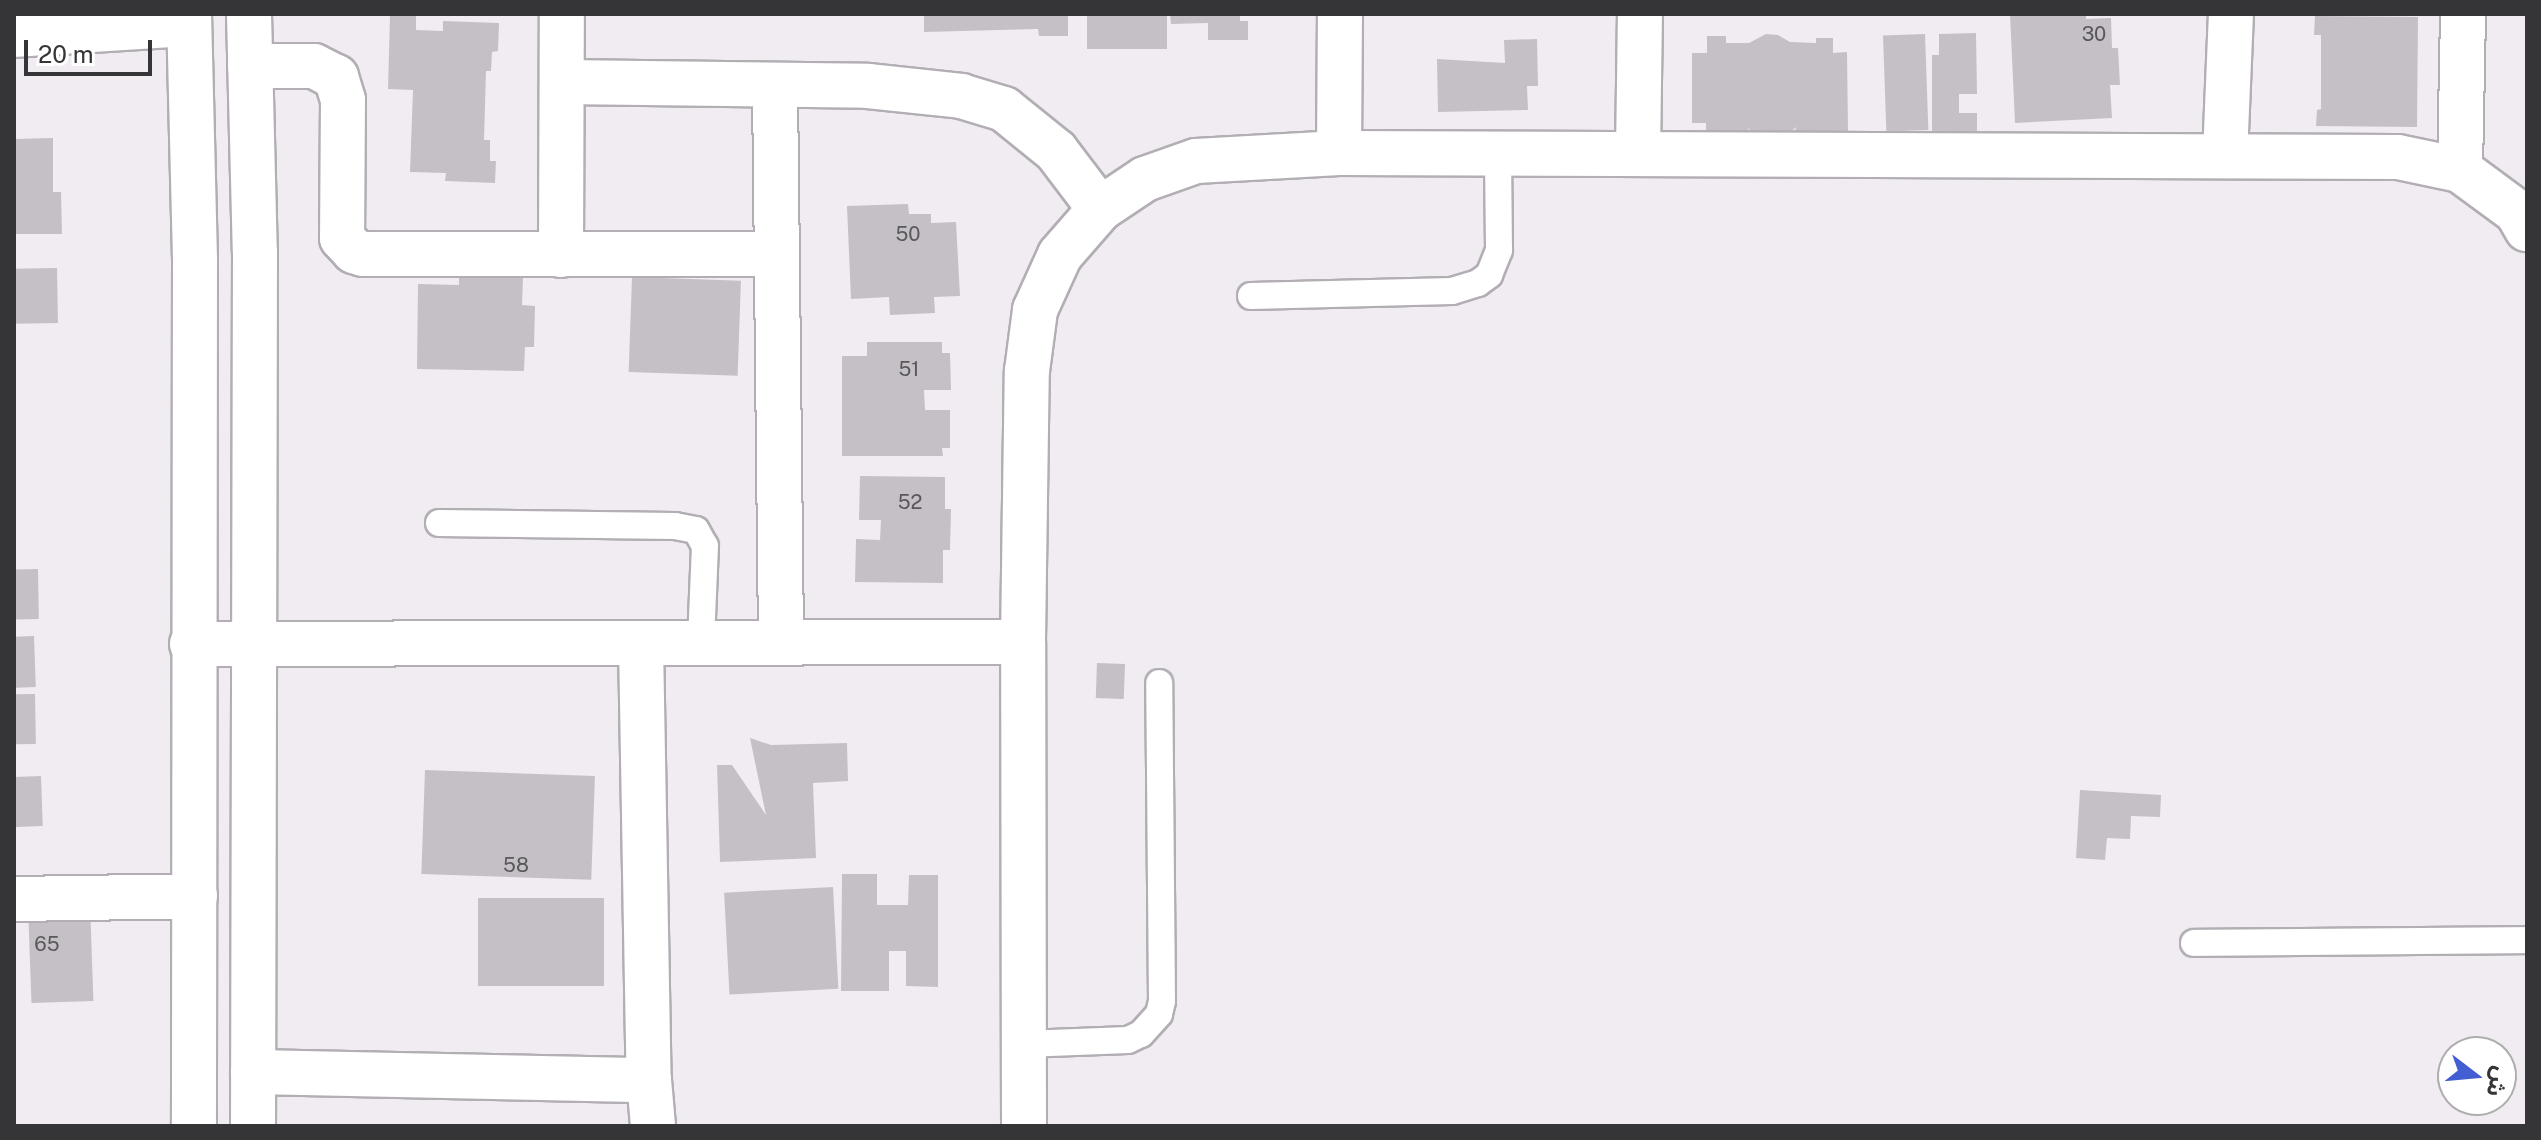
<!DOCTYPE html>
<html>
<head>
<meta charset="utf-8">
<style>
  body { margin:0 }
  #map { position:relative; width:2541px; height:1140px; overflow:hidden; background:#f1ecf2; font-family:"Public Sans","Noto Sans Arabic",sans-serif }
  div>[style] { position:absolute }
  .building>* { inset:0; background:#c4c0c5; transform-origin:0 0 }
  .roads { filter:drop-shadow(2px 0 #b2aeb4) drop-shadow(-2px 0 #b2aeb4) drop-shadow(0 2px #b2aeb4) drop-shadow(0 -2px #b2aeb4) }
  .lane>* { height:26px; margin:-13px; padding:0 13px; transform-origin:13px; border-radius:13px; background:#fff }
  .street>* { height:44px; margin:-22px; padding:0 22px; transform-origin:22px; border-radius:22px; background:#fff }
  span { translate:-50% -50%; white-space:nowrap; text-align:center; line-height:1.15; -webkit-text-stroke:8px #fff; paint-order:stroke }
  .number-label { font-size:20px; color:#59575a }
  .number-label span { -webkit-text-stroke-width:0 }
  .frame { position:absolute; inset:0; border:16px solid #353436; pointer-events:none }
  .north { position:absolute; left:2437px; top:1036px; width:80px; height:80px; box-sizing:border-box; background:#fff; border:2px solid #aeaeaf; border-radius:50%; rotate:106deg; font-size:22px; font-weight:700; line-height:32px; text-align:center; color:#353436 }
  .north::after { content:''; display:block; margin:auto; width:28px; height:36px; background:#435ed2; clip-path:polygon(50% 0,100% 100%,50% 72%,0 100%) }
  .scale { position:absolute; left:24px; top:40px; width:128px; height:36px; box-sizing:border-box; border:4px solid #353436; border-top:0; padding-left:10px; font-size:24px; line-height:28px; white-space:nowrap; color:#353436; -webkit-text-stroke:6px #fff; paint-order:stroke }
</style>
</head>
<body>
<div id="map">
  <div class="building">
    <i style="clip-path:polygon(924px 14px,1068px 14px,1068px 36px,1039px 36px,1038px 29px,924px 32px)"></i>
    <i style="left:1087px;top:14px;width:80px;height:35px"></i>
    <i style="clip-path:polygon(1170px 14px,1240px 14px,1240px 21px,1248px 21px,1248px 40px,1208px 40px,1208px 23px,1171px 24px)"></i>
    <i style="clip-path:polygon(2010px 14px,2086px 14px,2086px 19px,2111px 18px,2112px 48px,2118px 48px,2120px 85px,2110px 85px,2112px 118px,2015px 123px)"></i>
    <i style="clip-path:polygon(390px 15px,416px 16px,416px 30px,443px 31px,443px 21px,499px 23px,498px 51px,492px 52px,491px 71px,486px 71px,484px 140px,490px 140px,490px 161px,496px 161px,495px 183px,445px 181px,446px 173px,410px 172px,413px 90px,388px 89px)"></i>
    <i style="clip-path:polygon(2315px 16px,2418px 17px,2417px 127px,2316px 126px,2317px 110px,2321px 109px,2321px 35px,2314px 35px)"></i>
    <i style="clip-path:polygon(1976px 33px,1977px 94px,1959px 94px,1959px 113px,1977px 113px,1977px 137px,1932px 137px,1932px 55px,1939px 55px,1939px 34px)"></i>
    <i style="clip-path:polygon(1766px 34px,1778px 35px,1790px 42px,1816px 43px,1816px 38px,1833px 38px,1833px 53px,1847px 52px,1848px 132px,1795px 132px,1796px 127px,1786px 137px,1758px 138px,1748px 128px,1749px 135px,1706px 136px,1706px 123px,1692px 123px,1692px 53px,1707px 53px,1707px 36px,1726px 36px,1726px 43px,1749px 43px)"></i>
    <i style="left:1925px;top:34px;width:96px;height:42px;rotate:88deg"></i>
    <i style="clip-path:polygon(1537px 39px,1538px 86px,1527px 86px,1528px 110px,1438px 112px,1437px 59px,1505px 63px,1504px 40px)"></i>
    <i style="clip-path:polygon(53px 138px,53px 192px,61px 192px,62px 234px,14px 234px,14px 139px)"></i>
    <i style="clip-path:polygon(908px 204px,909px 214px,931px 214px,931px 223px,956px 222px,960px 296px,934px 297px,935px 313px,890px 315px,889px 297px,851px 299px,847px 206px)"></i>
    <i style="left:57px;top:268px;width:55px;height:43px;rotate:89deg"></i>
    <i style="clip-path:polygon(490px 269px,517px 270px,516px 277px,523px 277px,522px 305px,535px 306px,534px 347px,525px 347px,524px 371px,417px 369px,418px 284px,459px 285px,459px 276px,490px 277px)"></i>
    <i style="left:632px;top:277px;width:109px;height:95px;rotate:2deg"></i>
    <i style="clip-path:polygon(867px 342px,942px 342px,942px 353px,950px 353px,951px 390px,924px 390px,925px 410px,950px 410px,950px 448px,942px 448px,943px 456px,842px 456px,842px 356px,867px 356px)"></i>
    <i style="clip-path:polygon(860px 476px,945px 477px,945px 509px,951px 509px,950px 550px,943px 550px,943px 583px,855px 582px,856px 539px,880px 540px,881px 520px,859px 520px)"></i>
    <i style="left:38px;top:569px;width:50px;height:24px;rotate:89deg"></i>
    <i style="left:34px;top:636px;width:51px;height:20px;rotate:88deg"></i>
    <i style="left:1097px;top:663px;width:28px;height:35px;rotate:2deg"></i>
    <i style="left:35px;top:694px;width:50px;height:21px;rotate:89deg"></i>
    <i style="clip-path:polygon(750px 738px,771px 745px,847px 743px,848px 781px,813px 783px,816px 858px,720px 862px,717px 765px,732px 765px,766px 815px)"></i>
    <i style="left:425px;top:770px;width:170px;height:104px;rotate:2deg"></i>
    <i style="left:41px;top:776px;width:50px;height:27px;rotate:88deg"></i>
    <i style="clip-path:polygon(2080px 790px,2161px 795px,2160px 817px,2131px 816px,2130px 839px,2107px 838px,2105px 860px,2076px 858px)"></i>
    <i style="clip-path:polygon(842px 874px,877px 874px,877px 905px,908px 905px,909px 875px,938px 875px,938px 987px,906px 986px,906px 951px,889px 951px,889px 991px,841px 991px)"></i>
    <i style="left:833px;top:887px;width:102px;height:109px;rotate:87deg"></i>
    <i style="left:604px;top:898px;width:88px;height:126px;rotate:90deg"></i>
    <i style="left:90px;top:903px;width:98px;height:62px;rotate:88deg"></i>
  </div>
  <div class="roads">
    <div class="lane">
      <i style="left:1251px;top:296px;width:201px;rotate:-1.4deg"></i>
      <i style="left:1452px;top:291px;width:27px;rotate:-17deg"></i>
      <i style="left:1478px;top:283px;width:14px;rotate:-36deg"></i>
      <i style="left:1489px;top:275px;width:27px;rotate:-68deg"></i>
      <i style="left:1499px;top:250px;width:96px;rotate:-90.6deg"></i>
      <i style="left:439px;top:523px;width:236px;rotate:0.7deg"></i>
      <i style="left:675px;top:526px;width:21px;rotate:11deg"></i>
      <i style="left:696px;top:530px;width:18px;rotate:61deg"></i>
      <i style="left:705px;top:546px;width:97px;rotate:92.4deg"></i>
      <i style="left:2194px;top:943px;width:333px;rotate:-0.5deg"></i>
      <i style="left:1024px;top:1044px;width:104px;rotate:-2.2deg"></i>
      <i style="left:1128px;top:1040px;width:14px;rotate:-25deg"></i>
      <i style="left:1141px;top:1034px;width:27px;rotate:-48deg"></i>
      <i style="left:1159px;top:1014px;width:13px;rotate:-77deg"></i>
      <i style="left:1162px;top:1001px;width:318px;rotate:-90.5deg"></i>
    </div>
    <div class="street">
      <i style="left:189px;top:14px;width:246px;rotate:88.6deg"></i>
      <i style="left:195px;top:260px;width:866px;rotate:90.07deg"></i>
      <i style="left:249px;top:14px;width:238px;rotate:88.6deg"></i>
      <i style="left:255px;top:252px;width:874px;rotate:90.13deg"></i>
      <i style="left:14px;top:35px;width:175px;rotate:-3.6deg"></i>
      <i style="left:250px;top:66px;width:64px"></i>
      <i style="left:314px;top:66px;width:25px;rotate:27deg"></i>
      <i style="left:336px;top:77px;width:24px;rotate:73deg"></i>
      <i style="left:343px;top:100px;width:138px;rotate:90.4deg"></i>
      <i style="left:342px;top:238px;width:18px;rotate:47deg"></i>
      <i style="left:354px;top:251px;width:9px;rotate:18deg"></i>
      <i style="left:363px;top:254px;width:414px"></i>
      <i style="left:562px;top:82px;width:306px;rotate:0.7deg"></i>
      <i style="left:868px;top:86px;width:94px;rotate:6.1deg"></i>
      <i style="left:961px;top:96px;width:45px;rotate:16.8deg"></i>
      <i style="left:1004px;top:109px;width:67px;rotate:38.9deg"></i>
      <i style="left:1056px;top:151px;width:73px;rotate:52.8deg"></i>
      <i style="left:775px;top:85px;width:558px;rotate:89.38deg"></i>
      <i style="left:1339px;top:153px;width:139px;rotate:-89.6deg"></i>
      <i style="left:1638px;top:154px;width:140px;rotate:-89.2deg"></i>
      <i style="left:2225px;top:156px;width:142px;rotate:-87.6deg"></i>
      <i style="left:2460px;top:170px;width:156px;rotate:-88.9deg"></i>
      <i style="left:561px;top:255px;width:241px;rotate:-89.8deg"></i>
      <i style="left:641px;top:643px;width:437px;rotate:89deg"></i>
      <i style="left:649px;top:1080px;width:46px;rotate:85deg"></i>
      <i style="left:192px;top:644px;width:831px;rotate:-0.14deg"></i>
      <i style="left:14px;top:899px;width:181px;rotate:-0.9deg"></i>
      <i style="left:253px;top:1072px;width:396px;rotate:1.2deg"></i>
      <i style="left:1024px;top:1126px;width:484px;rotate:-90.1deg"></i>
      <i style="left:1023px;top:642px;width:271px;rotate:-89.2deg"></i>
      <i style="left:1027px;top:371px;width:62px;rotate:-82.5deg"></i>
      <i style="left:1035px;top:310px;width:60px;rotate:-65.6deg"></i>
      <i style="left:1060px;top:255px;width:61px;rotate:-49deg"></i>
      <i style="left:1100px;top:209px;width:54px;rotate:-33.7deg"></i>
      <i style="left:1145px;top:179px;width:54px;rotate:-19.4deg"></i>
      <i style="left:1196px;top:161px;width:143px;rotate:-3.2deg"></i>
      <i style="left:1339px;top:153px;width:1059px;rotate:0.22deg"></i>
      <i style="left:2398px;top:157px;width:63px;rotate:11.8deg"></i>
      <i style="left:2460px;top:170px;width:71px;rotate:36.4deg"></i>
      <i style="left:2517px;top:212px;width:20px;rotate:60deg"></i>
    </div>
  </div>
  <div class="number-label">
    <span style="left:2094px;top:34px">30</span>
    <span style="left:908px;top:234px">50</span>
    <span style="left:909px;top:369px">51</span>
    <span style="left:910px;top:502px">52</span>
    <span style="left:516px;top:865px">58</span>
    <span style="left:47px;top:944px">65</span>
  </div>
  <div class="frame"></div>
  <div class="north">ش</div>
  <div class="scale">20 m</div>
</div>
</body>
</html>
